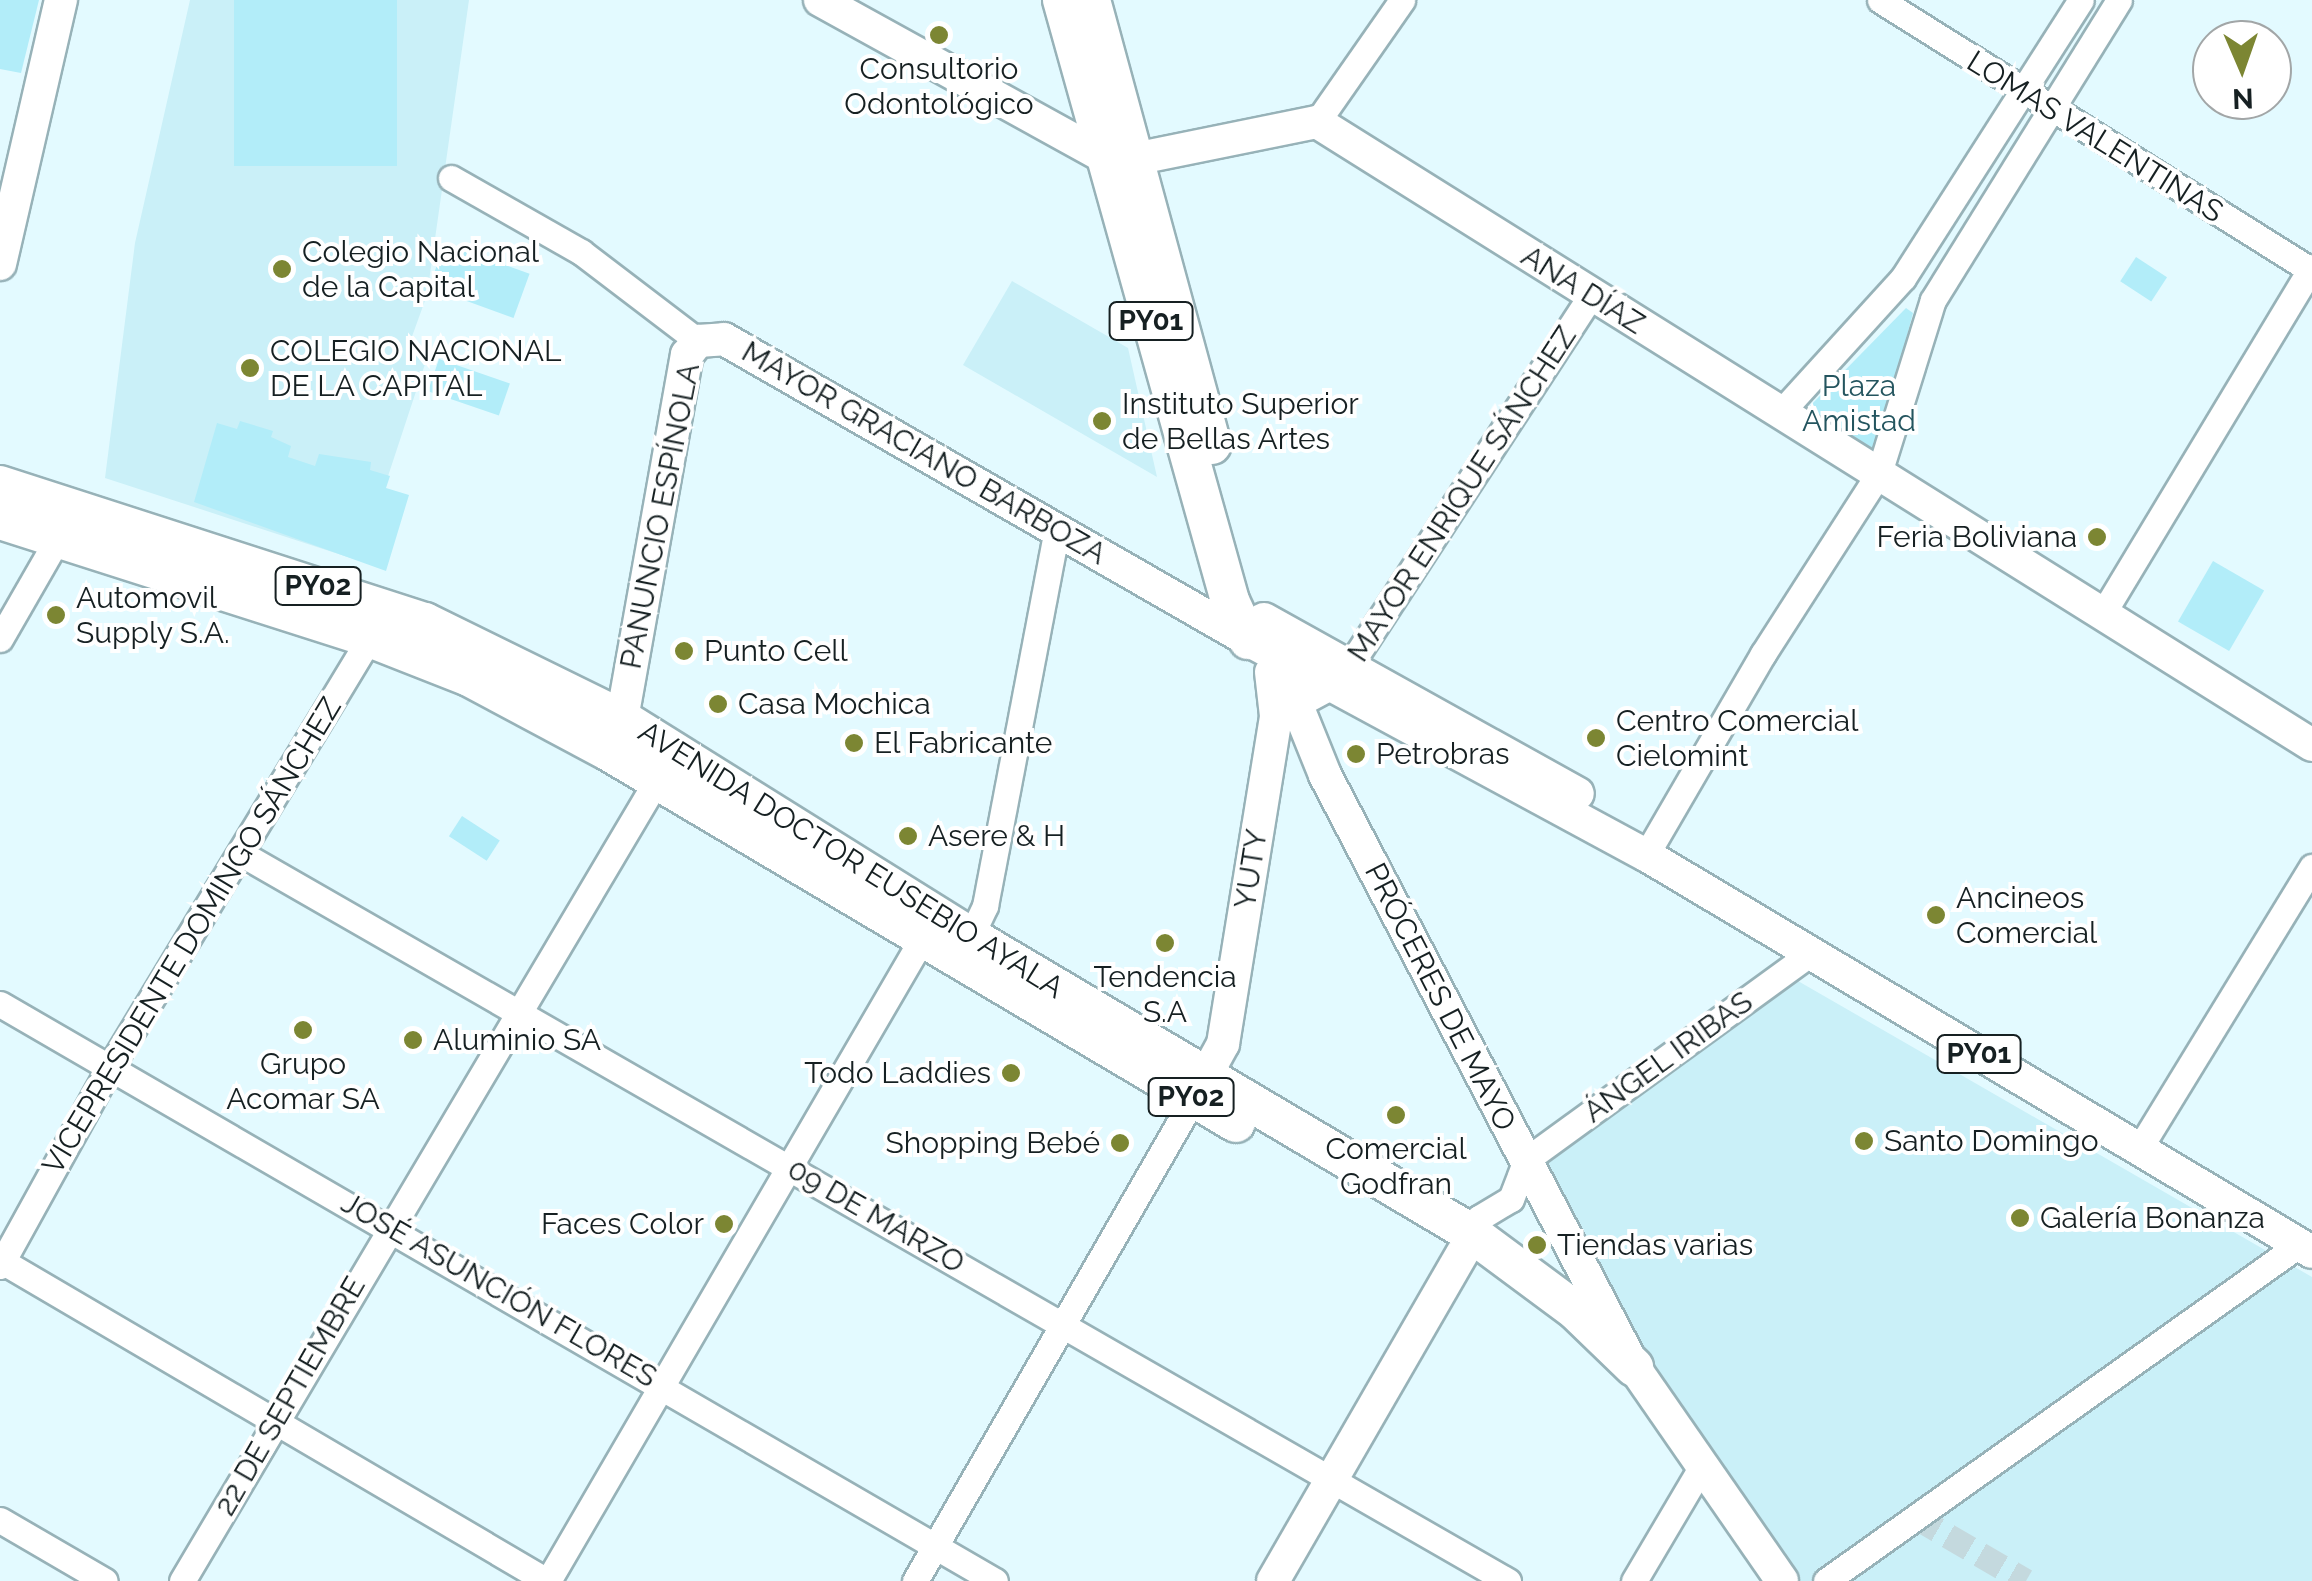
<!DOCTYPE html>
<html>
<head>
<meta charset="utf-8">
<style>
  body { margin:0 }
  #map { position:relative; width:2312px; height:1581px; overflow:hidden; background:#e3faff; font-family:Raleway,sans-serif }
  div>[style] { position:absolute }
  .built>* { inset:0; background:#caf0f8 }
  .green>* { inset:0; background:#b2edf9; transform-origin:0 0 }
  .minor-tunnel>* { height:25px; margin-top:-12.5px; transform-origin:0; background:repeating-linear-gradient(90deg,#c4d9de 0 25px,transparent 0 37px) }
  .roads { filter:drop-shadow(2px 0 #97b2b8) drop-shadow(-2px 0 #97b2b8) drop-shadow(0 2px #97b2b8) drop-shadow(0 -2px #97b2b8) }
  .minor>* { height:25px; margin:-12.5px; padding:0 12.5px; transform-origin:12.5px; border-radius:12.5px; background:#fff }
  .major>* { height:32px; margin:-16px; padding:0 16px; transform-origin:16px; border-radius:16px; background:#fff }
  .highway>* { height:38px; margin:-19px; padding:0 19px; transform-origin:19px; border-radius:19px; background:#fff }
  .dots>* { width:28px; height:28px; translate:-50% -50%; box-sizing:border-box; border:5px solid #fff; border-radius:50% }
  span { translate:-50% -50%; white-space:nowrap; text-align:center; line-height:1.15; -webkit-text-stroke:8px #fff; paint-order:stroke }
  .shield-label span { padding:2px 8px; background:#fff; border:2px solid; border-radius:8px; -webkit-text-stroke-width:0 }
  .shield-label { font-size:28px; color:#162022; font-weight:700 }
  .poi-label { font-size:30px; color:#162022 }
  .left { translate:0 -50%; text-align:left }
  .right { translate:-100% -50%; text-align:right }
  .street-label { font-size:30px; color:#162022 }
  .park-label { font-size:30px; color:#24555f }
  .north { position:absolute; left:2192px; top:20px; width:100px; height:100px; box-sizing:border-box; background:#fff; border:2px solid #a2a6a7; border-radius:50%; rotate:178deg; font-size:28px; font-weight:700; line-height:40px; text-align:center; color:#162022 }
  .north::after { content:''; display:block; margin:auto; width:35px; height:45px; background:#7c8633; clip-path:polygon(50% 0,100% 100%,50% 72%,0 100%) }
</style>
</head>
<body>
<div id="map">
  <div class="built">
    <i style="clip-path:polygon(190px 0,469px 0,427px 295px,410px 342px,430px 349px,360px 561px,105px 478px,135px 243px)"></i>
    <i style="clip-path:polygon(1012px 281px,1128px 348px,1157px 477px,963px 365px)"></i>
    <i style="clip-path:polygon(1798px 981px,2312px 1277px,2312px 1581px,1800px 1581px,1655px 1375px,1544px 1164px,1550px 1153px)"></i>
  </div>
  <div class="green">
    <i style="clip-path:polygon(0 0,39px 0,21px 73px,0 69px)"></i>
    <i style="left:234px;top:0;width:163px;height:166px"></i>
    <i style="left:445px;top:243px;width:90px;height:47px;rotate:20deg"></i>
    <i style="left:2136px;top:257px;width:37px;height:29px;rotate:33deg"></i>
    <i style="clip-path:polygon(1906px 308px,1913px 313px,1876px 455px,1808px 408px)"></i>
    <i style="left:439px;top:359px;width:75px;height:34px;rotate:19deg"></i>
    <i style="clip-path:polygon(240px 421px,273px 431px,271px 437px,291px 446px,288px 457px,315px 466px,319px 454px,371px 462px,370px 470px,390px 476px,386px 488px,409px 495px,386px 571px,194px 502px,217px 423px,237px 429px)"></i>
    <i style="left:2213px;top:561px;width:59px;height:70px;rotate:30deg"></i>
    <i style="left:462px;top:816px;width:45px;height:24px;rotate:33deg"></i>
  </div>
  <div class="minor-tunnel">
    <i style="left:1916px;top:1517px;width:127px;rotate:30.2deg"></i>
  </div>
  <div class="roads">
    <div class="minor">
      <i style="left:1880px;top:0;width:510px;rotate:32.1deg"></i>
      <i style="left:1317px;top:122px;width:149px;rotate:-55.1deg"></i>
      <i style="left:451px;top:178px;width:150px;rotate:29.6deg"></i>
      <i style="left:581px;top:252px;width:147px;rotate:37.3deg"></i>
      <i style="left:1781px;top:412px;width:181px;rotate:-47.7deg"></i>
      <i style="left:1903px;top:278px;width:330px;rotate:-57.4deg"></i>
      <i style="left:2103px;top:613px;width:404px;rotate:-58.9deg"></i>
      <i style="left:0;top:639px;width:116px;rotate:-60.1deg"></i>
      <i style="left:1282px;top:713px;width:57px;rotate:-28.4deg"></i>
      <i style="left:1332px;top:686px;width:28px;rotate:-49deg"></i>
      <i style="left:1350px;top:665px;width:441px;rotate:-56.9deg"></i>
      <i style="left:242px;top:854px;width:1460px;rotate:29.87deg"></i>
      <i style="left:1646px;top:855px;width:233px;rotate:-59.8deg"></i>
      <i style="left:1763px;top:654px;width:215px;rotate:-57.3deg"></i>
      <i style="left:1879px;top:473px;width:181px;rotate:-72.7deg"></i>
      <i style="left:1933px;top:300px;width:353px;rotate:-58.2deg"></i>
      <i style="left:965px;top:948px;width:47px;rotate:-64.5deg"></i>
      <i style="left:985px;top:906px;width:384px;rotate:-79.2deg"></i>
      <i style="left:0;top:1004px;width:1150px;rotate:30.11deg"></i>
      <i style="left:2139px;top:1149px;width:331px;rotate:-58.5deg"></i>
      <i style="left:1471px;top:1233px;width:17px;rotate:-62deg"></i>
      <i style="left:1479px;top:1218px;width:37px;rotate:-31deg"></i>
      <i style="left:1511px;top:1199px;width:42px;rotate:-69deg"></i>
      <i style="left:1526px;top:1160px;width:352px;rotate:-36deg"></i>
      <i style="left:0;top:1260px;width:634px;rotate:30.41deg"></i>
      <i style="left:0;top:1266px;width:227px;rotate:-61.1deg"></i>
      <i style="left:110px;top:1067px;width:516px;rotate:-58.81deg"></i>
      <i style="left:0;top:1520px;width:121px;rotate:30.2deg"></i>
      <i style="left:182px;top:1581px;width:943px;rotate:-59.33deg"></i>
      <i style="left:548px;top:1581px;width:757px;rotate:-59.78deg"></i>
      <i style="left:915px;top:1581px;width:556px;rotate:-60.03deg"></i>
      <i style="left:1634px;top:1581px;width:134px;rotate:-59.4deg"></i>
      <i style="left:1826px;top:1581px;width:582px;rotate:-35.41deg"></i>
    </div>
    <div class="major">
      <i style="left:820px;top:0;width:337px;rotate:28.9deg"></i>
      <i style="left:1115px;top:163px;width:206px;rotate:-11.5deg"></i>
      <i style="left:1317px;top:122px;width:1174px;rotate:32.05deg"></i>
      <i style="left:0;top:264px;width:271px;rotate:-77deg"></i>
      <i style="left:1264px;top:619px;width:359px;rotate:29.1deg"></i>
      <i style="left:1275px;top:651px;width:134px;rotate:68deg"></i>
      <i style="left:1325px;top:775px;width:668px;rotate:62.44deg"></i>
      <i style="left:1634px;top:1367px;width:260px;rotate:55.3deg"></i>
      <i style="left:611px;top:741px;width:25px;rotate:-63deg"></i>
      <i style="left:622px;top:719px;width:370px;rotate:-79.9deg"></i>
      <i style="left:687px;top:355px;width:18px;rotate:-52deg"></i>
      <i style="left:698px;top:341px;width:26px;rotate:-4deg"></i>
      <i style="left:724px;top:339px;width:604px;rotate:29.87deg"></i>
      <i style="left:1248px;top:640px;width:452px;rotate:28.4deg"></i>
      <i style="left:1646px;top:855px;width:775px;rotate:30.8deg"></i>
      <i style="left:1195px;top:1095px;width:58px;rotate:-61.2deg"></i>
      <i style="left:1223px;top:1044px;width:332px;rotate:-80.8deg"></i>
      <i style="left:1276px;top:716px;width:44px;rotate:-96.5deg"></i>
      <i style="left:1273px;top:1581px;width:379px;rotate:-60deg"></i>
    </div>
    <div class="highway">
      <i style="left:1062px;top:0;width:624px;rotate:74.38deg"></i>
      <i style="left:1230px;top:601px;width:43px;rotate:65.2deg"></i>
      <i style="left:1091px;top:0;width:461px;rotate:74.8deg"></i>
      <i style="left:0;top:485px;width:447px;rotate:17.9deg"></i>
      <i style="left:425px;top:622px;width:220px;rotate:26.2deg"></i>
      <i style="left:622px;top:719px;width:414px;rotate:32deg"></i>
      <i style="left:973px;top:938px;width:579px;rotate:30.64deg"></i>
      <i style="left:1471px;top:1233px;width:131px;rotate:36.6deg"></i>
      <i style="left:1576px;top:1311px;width:81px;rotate:44deg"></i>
      <i style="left:0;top:520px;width:388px;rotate:17.7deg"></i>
      <i style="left:370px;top:638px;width:106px;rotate:21.5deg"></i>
      <i style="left:469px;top:677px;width:155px;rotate:28.1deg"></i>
      <i style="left:606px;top:750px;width:732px;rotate:30.63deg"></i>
    </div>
  </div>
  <div class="dots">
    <i style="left:939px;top:35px;background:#7c8633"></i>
    <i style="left:282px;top:269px;background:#7c8633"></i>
    <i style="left:250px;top:368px;background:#7c8633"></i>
    <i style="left:1102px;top:421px;background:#7c8633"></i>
    <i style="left:2097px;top:537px;background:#7c8633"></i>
    <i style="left:56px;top:615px;background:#7c8633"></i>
    <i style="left:684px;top:651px;background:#7c8633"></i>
    <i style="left:718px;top:704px;background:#7c8633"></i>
    <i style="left:1596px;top:738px;background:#7c8633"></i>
    <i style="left:854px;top:743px;background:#7c8633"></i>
    <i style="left:1356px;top:754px;background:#7c8633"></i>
    <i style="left:908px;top:836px;background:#7c8633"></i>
    <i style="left:1936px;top:915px;background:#7c8633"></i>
    <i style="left:1165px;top:943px;background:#7c8633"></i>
    <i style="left:303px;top:1030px;background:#7c8633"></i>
    <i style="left:413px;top:1040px;background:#7c8633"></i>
    <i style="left:1011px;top:1073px;background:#7c8633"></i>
    <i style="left:1396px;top:1115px;background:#7c8633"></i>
    <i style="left:1864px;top:1141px;background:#7c8633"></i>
    <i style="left:1120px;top:1143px;background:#7c8633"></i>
    <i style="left:2020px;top:1218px;background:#7c8633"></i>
    <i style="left:724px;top:1224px;background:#7c8633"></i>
    <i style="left:1537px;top:1245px;background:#7c8633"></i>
  </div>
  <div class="shield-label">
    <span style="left:1151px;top:321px">PY01</span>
    <span style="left:318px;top:586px">PY02</span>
    <span style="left:1979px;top:1054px">PY01</span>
    <span style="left:1191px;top:1097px">PY02</span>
  </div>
  <div class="poi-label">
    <span style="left:939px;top:86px">Consultorio<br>Odontológico</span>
    <span class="left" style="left:302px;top:269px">Colegio Nacional<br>de la Capital</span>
    <span class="left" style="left:270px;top:368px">COLEGIO NACIONAL<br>DE LA CAPITAL</span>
    <span class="left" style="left:1122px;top:421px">Instituto Superior<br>de Bellas Artes</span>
    <span class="right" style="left:2077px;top:537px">Feria Boliviana</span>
    <span class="left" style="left:76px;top:615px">Automovil<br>Supply S.A.</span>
    <span class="left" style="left:704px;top:651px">Punto Cell</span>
    <span class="left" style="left:738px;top:704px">Casa Mochica</span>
    <span class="left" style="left:1616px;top:738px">Centro Comercial<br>Cielomint</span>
    <span class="left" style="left:874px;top:743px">El Fabricante</span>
    <span class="left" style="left:1376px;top:754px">Petrobras</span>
    <span class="left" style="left:928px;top:836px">Asere &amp; H</span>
    <span class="left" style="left:1956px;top:915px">Ancineos<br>Comercial</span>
    <span style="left:1165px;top:994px">Tendencia<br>S.A</span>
    <span class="left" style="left:433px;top:1040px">Aluminio SA</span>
    <span style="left:303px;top:1081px">Grupo<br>Acomar SA</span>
    <span class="right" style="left:991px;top:1073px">Todo Laddies</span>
    <span class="left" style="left:1884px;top:1141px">Santo Domingo</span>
    <span class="right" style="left:1100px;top:1143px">Shopping Bebé</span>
    <span style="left:1396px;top:1166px">Comercial<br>Godfran</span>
    <span class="left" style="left:2040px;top:1218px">Galería Bonanza</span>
    <span class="right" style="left:704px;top:1224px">Faces Color</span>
    <span class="left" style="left:1557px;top:1245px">Tiendas varias</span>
  </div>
  <div class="street-label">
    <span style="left:2095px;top:137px;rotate:32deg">LOMAS VALENTINAS</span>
    <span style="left:1583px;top:290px;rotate:32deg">ANA DÍAZ</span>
    <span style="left:924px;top:453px;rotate:30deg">MAYOR GRACIANO BARBOZA</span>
    <span style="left:1462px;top:494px;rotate:-57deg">MAYOR ENRIQUE SÁNCHEZ</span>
    <span style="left:660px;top:516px;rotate:-79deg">PANUNCIO ESPÍNOLA</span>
    <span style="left:851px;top:860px;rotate:32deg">AVENIDA DOCTOR EUSEBIO AYALA</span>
    <span style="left:1251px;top:869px;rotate:-81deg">YUTY</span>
    <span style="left:192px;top:936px;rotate:-59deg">VICEPRESIDENTE DOMINGO SÁNCHEZ</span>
    <span style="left:1440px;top:997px;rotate:63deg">PRÓCERES DE MAYO</span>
    <span style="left:1668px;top:1057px;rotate:-36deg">ÁNGEL IRIBAS</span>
    <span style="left:876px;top:1216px;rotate:30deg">09 DE MARZO</span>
    <span style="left:499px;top:1290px;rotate:30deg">JOSÉ ASUNCIÓN FLORES</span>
    <span style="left:290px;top:1396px;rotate:-60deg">22 DE SEPTIEMBRE</span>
  </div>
  <div class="park-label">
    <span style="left:1859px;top:403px">Plaza<br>Amistad</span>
  </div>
  <div class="north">N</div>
</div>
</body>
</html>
